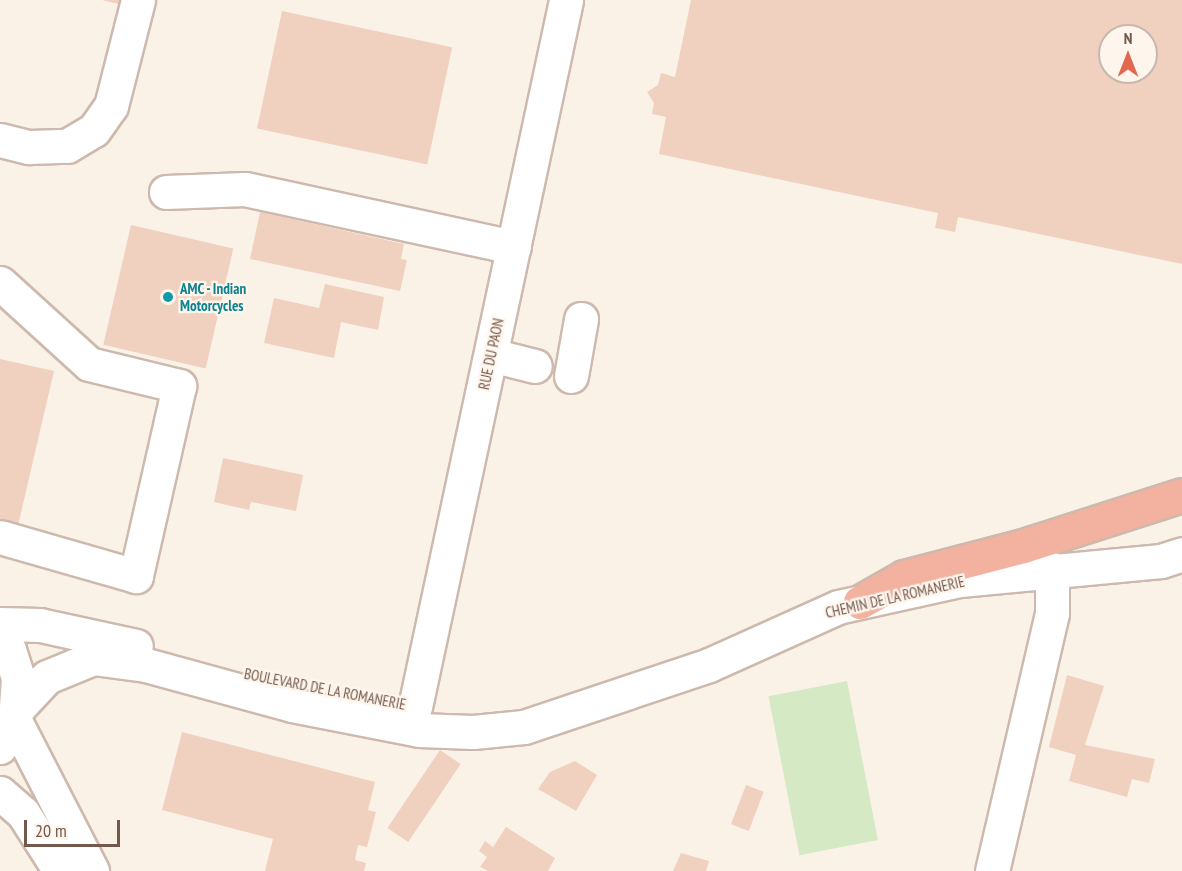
<!DOCTYPE html>
<html>
<head>
<meta charset="utf-8">
<style>
  body { margin:0 }
  #map { position:relative; width:1182px; height:871px; overflow:hidden; background:#fbf2e7; font-family:"PT Sans Narrow",sans-serif }
  div>[style] { position:absolute }
  .green>* { inset:0; background:#d6e9c5; transform-origin:0 0 }
  .building>* { inset:0; background:#f0d0bf; transform-origin:0 0 }
  .roads { filter:drop-shadow(2px 0 #cdb9ad) drop-shadow(-2px 0 #cdb9ad) drop-shadow(0 2px #cdb9ad) drop-shadow(0 -2px #cdb9ad) }
  .minor>* { height:33px; margin:-16.5px; padding:0 16.5px; transform-origin:16.5px; border-radius:16.5px; background:#fff }
  .highway>* { height:33px; margin:-16.5px; padding:0 16.5px; transform-origin:16.5px; border-radius:16.5px; background:#f3b1a0 }
  .dots>* { width:16px; height:16px; translate:-50% -50%; box-sizing:border-box; border:3px solid #fef6ed; border-radius:50% }
  span { translate:-50% -50%; white-space:nowrap; text-align:center; line-height:1.15; -webkit-text-stroke:4.5px #fef6ed; paint-order:stroke }
  .culture-label { font-size:15px; color:#0d838f; font-weight:700 }
  .left { translate:0 -50%; text-align:left }
  .street-label { font-size:15px; color:#74584c }
  .north { position:absolute; left:1098px; top:24px; width:60px; height:60px; box-sizing:border-box; background:#fef6ed; border:2px solid #c7b7ad; border-radius:50%; rotate:0deg; font-size:16px; font-weight:700; line-height:24px; text-align:center; color:#74584c }
  .north::after { content:''; display:block; margin:auto; width:21px; height:27px; background:#e06851; clip-path:polygon(50% 0,100% 100%,50% 72%,0 100%) }
  .scale { position:absolute; left:24px; top:820px; width:96px; height:27px; box-sizing:border-box; border:3px solid #74584c; border-top:0; padding-left:8px; font-size:18px; line-height:21px; white-space:nowrap; color:#74584c; -webkit-text-stroke:4px #fef6ed; paint-order:stroke }
</style>
</head>
<body>
<div id="map">
  <div class="green">
    <i style="left:847px;top:681px;width:162px;height:80px;rotate:79deg"></i>
  </div>
  <div class="building">
    <i style="clip-path:polygon(102px 0,132px 0,131px 7px)"></i>
    <i style="clip-path:polygon(evenodd,691px 0,1182px 0,1182px 264px,958px 217px,955px 232px,935px 228px,938px 213px,659px 154px,666px 117px,652px 114px,654px 103px,647px 92px,658px 85px,661px 73px,675px 77px,691px 0,1110px 36px,1146px 36px,1146px 72px,1110px 72px,1110px 36px)"></i>
    <i style="left:282px;top:11px;width:174px;height:120px;rotate:12deg"></i>
    <i style="clip-path:polygon(260px 212px,404px 244px,401px 259px,407px 260px,400px 291px,250px 259px)"></i>
    <i style="left:131px;top:225px;width:105px;height:123px;rotate:13deg"></i>
    <i style="clip-path:polygon(325px 284px,384px 297px,378px 330px,341px 322px,334px 358px,264px 343px,274px 298px,319px 308px)"></i>
    <i style="clip-path:polygon(0 359px,54px 371px,16px 534px,0 529px)"></i>
    <i style="clip-path:polygon(223px 458px,303px 475px,296px 511px,251px 502px,249px 510px,214px 502px)"></i>
    <i style="clip-path:polygon(1067px 675px,1104px 686px,1085px 745px,1155px 759px,1149px 783px,1132px 779px,1127px 797px,1069px 781px,1076px 755px,1049px 747px)"></i>
    <i style="clip-path:polygon(182px 732px,375px 782px,368px 810px,376px 812px,367px 847px,358px 845px,355px 860px,366px 863px,364px 871px,265px 871px,273px 839px,162px 810px)"></i>
    <i style="left:440px;top:750px;width:25px;height:94px;rotate:34deg"></i>
    <i style="clip-path:polygon(575px 761px,597px 775px,576px 811px,538px 789px,550px 772px)"></i>
    <i style="left:746px;top:785px;width:19px;height:42px;rotate:21deg"></i>
    <i style="clip-path:polygon(506px 827px,555px 858px,548px 871px,488px 871px,480px 867px,487px 857px,479px 851px,485px 841px,493px 847px)"></i>
    <i style="clip-path:polygon(681px 853px,709px 861px,706px 871px,673px 871px)"></i>
  </div>
  <div class="roads">
    <div class="minor">
      <i style="left:0;top:140px;width:30px;rotate:14deg"></i>
      <i style="left:29px;top:147px;width:38px;rotate:-2deg"></i>
      <i style="left:67px;top:146px;width:31px;rotate:-31deg"></i>
      <i style="left:94px;top:130px;width:29px;rotate:-55deg"></i>
      <i style="left:111px;top:106px;width:109px;rotate:-75.7deg"></i>
      <i style="left:166px;top:192px;width:79px;rotate:-2.2deg"></i>
      <i style="left:245px;top:189px;width:275px;rotate:12.2deg"></i>
      <i style="left:0;top:283px;width:120px;rotate:42.3deg"></i>
      <i style="left:89px;top:364px;width:93px;rotate:13.7deg"></i>
      <i style="left:179px;top:386px;width:195px;rotate:102.8deg"></i>
      <i style="left:136px;top:576px;width:141px;rotate:-164deg"></i>
      <i style="left:491px;top:355px;width:45px;rotate:14deg"></i>
      <i style="left:571px;top:376px;width:58px;rotate:-80deg"></i>
      <i style="left:0;top:624px;width:40px;rotate:1.4deg"></i>
      <i style="left:40px;top:625px;width:98px;rotate:12.3deg"></i>
      <i style="left:0;top:637px;width:16px;rotate:55deg"></i>
      <i style="left:9px;top:650px;width:29px;rotate:72deg"></i>
      <i style="left:18px;top:678px;width:43px;rotate:94deg"></i>
      <i style="left:15px;top:721px;width:30px;rotate:120deg"></i>
      <i style="left:415px;top:707px;width:723px;rotate:-77.94deg"></i>
      <i style="left:18px;top:708px;width:42px;rotate:-46.9deg"></i>
      <i style="left:47px;top:677px;width:50px;rotate:-22.4deg"></i>
      <i style="left:93px;top:658px;width:53px;rotate:7.5deg"></i>
      <i style="left:146px;top:665px;width:151px;rotate:15.3deg"></i>
      <i style="left:292px;top:705px;width:129px;rotate:11.1deg"></i>
      <i style="left:419px;top:730px;width:54px;rotate:2.1deg"></i>
      <i style="left:473px;top:732px;width:51px;rotate:-5.6deg"></i>
      <i style="left:524px;top:727px;width:195px;rotate:-18.5deg"></i>
      <i style="left:709px;top:665px;width:141px;rotate:-24.2deg"></i>
      <i style="left:838px;top:607px;width:125px;rotate:-12.5deg"></i>
      <i style="left:960px;top:580px;width:202px;rotate:-5.4deg"></i>
      <i style="left:1161px;top:561px;width:22px;rotate:-18deg"></i>
      <i style="left:15px;top:721px;width:169px;rotate:62.8deg"></i>
      <i style="left:0;top:793px;width:30px;rotate:41deg"></i>
      <i style="left:23px;top:813px;width:69px;rotate:57.5deg"></i>
      <i style="left:992px;top:871px;width:265px;rotate:-76.9deg"></i>
      <i style="left:1052px;top:613px;width:44px;rotate:-90deg"></i>
    </div>
    <div class="highway">
      <i style="left:860px;top:602px;width:51px;rotate:-29.6deg"></i>
      <i style="left:904px;top:577px;width:123px;rotate:-14.6deg"></i>
      <i style="left:1023px;top:546px;width:167px;rotate:-17.8deg"></i>
    </div>
  </div>
  <div class="dots">
    <i style="left:168px;top:297px;background:#0f9aa8"></i>
  </div>
  <div class="culture-label">
    <span class="left" style="left:180px;top:297px">AMC - Indian<br>Motorcycles</span>
  </div>
  <div class="street-label">
    <span style="left:491px;top:354px;rotate:-78deg">RUE DU PAON</span>
    <span style="left:895px;top:597px;rotate:-13deg">CHEMIN DE LA ROMANERIE</span>
    <span style="left:325px;top:689px;rotate:11deg">BOULEVARD DE LA ROMANERIE</span>
  </div>
  <div class="north">N</div>
  <div class="scale">20 m</div>
</div>
</body>
</html>
